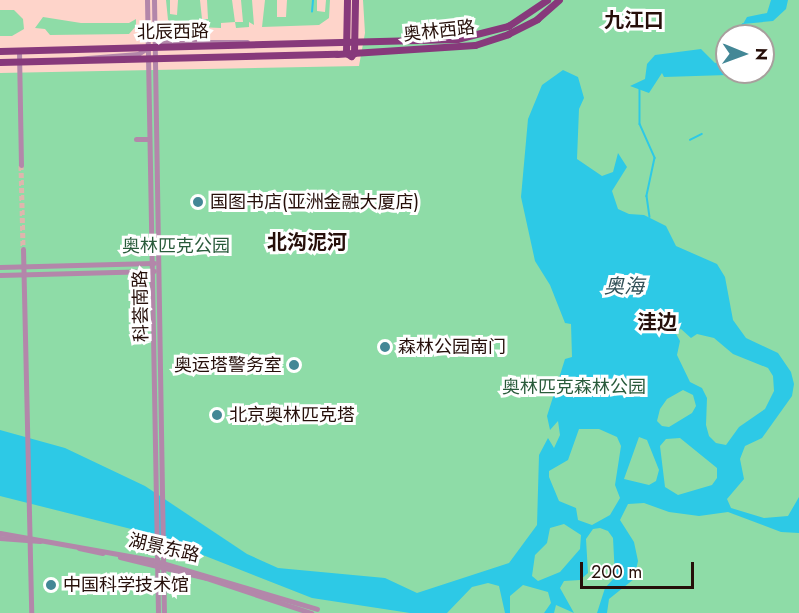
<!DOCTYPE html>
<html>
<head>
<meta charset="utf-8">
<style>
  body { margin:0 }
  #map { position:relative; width:799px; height:613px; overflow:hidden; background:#fed4ca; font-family:Jost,"Noto Sans SC",sans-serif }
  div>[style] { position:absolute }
  .green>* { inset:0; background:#8edca7 }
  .water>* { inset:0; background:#2dc9e6 }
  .stream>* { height:1.5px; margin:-0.75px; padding:0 0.75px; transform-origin:0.75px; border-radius:0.75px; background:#2dc9e6 }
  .minor-tunnel>* { height:5px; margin-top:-2.5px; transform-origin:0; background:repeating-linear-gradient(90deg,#deb6ad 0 5px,transparent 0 7.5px) }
  .minor>* { height:5px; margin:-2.5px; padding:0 2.5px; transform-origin:2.5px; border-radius:2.5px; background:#b387aa }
  .major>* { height:7px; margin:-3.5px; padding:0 3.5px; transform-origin:3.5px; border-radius:3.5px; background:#87397b }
  .dots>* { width:16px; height:16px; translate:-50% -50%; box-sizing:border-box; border:3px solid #fff; border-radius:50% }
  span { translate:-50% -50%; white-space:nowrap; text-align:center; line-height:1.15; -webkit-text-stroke:6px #fff; paint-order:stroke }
  .street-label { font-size:18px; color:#260f0a }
  .poi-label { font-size:18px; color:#260f0a }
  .left { translate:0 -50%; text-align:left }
  .right { translate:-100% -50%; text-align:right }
  .park-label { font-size:18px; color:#295b3b }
  .neighbourhood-label { font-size:20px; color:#260f0a; font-weight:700 }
  .water-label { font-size:20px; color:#315057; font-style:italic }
  .north { position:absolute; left:715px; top:24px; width:60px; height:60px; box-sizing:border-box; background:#fff; border:2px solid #a89f9d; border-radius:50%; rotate:91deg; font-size:16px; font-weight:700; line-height:24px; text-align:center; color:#260f0a }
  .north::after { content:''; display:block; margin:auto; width:21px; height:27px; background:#438796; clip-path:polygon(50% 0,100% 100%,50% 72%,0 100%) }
  .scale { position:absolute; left:580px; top:562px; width:114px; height:27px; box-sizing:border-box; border:3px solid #260f0a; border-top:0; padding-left:8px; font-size:18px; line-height:21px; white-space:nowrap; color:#260f0a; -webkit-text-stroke:4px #fff; paint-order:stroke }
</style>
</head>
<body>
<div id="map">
  <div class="green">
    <i style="clip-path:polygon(166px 0,170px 0,170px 14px,177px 15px,178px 0,200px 0,202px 19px,208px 19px,207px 0,232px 0,235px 22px,243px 22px,241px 0,252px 0,254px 25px,249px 22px,249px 27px,236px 28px,235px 22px,221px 23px,221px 28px,176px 26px,168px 20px)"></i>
    <i style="clip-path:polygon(265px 0,277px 0,277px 17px,286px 17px,287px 0,317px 0,317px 11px,325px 12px,326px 0,330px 0,329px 18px,319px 25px,262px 27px)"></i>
    <i style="clip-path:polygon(evenodd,363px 0,799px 0,799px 613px,0 613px,0 73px,359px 66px,365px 33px,363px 0,727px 36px,763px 36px,763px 72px,727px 72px,727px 36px)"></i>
    <i style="clip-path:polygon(0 10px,14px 10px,23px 19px,24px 29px,12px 36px,0 36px)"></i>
    <i style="clip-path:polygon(43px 17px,81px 23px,129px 23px,136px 19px,136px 26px,129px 34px,50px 35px,45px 29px,35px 28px)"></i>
  </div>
  <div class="water">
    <i style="clip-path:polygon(771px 0,788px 0,786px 9px,773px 21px,743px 24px,747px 17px,767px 13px)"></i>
    <i style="clip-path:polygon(701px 49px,715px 63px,727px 61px,727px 75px,664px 77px,662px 73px,649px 93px,630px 86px,645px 79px,647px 64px,655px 55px)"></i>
    <i style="clip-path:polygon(evenodd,563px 70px,578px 77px,584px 98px,579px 109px,577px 159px,602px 176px,613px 172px,618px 153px,627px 167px,612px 191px,618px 209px,629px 214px,644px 215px,666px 226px,676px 246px,717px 264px,725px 277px,733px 320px,746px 338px,778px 353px,791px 372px,794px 384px,792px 396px,762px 438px,745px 446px,740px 459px,744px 479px,727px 499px,731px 508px,764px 518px,788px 516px,799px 497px,799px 533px,781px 532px,728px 512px,699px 516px,669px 512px,644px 503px,628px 504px,620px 520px,634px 542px,638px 561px,634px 579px,609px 599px,607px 613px,597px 613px,605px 588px,615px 577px,613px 538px,608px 531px,600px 528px,593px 529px,586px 539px,588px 573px,580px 580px,564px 581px,560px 588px,574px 613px,556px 605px,554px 613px,544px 613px,551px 603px,548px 592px,523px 585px,510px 596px,510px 613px,505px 613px,499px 586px,488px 583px,472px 587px,447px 613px,410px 613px,312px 598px,147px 533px,0 496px,0 430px,65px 448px,145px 486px,247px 554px,278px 568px,385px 578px,417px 593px,509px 563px,537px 525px,539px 455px,548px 438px,554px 448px,560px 435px,558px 421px,550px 430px,547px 416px,565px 359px,572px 357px,571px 324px,565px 323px,550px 285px,535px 261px,521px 197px,528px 119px,542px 85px,563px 70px,681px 329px,691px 338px,697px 334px,714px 338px,733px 354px,768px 368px,773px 376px,774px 391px,765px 409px,739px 427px,726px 445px,716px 443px,709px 436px,706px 425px,707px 398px,702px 388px,690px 382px,677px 355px,680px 341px,675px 332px,681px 329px,563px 70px,683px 390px,693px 395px,696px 406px,692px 413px,669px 427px,662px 426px,657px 421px,660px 409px,667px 399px,683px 390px,563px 70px,579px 429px,599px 429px,617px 437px,621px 446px,615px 485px,620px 498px,610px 515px,592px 525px,578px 520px,576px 508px,559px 501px,549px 477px,549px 471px,568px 460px,579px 429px,563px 70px,639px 437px,647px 440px,659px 470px,656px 481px,649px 485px,624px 479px,639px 437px,563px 70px,680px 438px,717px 468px,717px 478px,712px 485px,678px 495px,665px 487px,660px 446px,666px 439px,680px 438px,563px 70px,564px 524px,581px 535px,580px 549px,560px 572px,538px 581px,532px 576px,535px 555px,547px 543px,550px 528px,564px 524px)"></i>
  </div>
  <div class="stream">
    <i style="left:312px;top:12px;width:12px;rotate:-85deg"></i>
    <i style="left:732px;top:36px;width:16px;rotate:-47deg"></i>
    <i style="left:640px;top:89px;width:35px;rotate:90deg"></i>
    <i style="left:640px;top:124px;width:37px;rotate:66deg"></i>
    <i style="left:655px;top:158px;width:39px;rotate:102deg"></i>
    <i style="left:647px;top:196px;width:21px;rotate:82deg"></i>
    <i style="left:690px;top:140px;width:13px;rotate:-27deg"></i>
  </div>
  <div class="minor-tunnel">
    <i style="left:21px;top:165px;width:84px;rotate:88.6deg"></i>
  </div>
  <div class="minor">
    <i style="left:147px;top:0;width:613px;rotate:88.97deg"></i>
    <i style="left:154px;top:0;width:613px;rotate:89.07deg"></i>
    <i style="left:154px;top:37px;width:7px;rotate:45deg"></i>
    <i style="left:159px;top:42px;width:88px"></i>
    <i style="left:19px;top:51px;width:114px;rotate:89deg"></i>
    <i style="left:75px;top:59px;width:63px;rotate:-4.5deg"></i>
    <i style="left:138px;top:54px;width:11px;rotate:-34deg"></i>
    <i style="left:136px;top:139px;width:13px"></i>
    <i style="left:23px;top:249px;width:364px;rotate:88.7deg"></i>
    <i style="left:0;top:267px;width:154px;rotate:-1.5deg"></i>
    <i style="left:0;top:275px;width:154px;rotate:-1.5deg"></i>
    <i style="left:0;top:533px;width:154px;rotate:10.1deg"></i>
    <i style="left:152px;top:560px;width:172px;rotate:16.5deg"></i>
    <i style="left:0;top:538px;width:40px;rotate:4.3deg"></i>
    <i style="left:79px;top:548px;width:24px;rotate:12deg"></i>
    <i style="left:120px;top:557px;width:89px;rotate:13.7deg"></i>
    <i style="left:206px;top:578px;width:111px;rotate:18.4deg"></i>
  </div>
  <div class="major">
    <i style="left:347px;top:0;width:53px;rotate:91.1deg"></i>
    <i style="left:346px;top:53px;width:6px;rotate:31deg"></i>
    <i style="left:351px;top:56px;width:4px;rotate:-45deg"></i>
    <i style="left:354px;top:53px;width:53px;rotate:-88.9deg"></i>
    <i style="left:0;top:51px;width:457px;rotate:-1.5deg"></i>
    <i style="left:457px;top:39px;width:53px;rotate:-14.3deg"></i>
    <i style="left:508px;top:26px;width:47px;rotate:-33.7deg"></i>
    <i style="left:0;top:62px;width:337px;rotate:-1.4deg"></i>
    <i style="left:337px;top:54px;width:138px;rotate:-3.7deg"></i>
    <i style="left:475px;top:45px;width:35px;rotate:-18deg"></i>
    <i style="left:508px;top:34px;width:33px;rotate:-27deg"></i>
    <i style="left:537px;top:19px;width:29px;rotate:-41deg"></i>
  </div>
  <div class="dots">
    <i style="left:198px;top:202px;background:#438796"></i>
    <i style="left:385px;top:347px;background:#438796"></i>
    <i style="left:294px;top:365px;background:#438796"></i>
    <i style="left:217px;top:415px;background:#438796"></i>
    <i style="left:51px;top:585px;background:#438796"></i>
  </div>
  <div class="street-label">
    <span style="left:439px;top:31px;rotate:-6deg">奥林西路</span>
    <span style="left:173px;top:32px;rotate:-1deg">北辰西路</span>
    <span style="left:141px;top:306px;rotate:-91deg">科荟南路</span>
    <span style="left:164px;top:548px;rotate:13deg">湖景东路</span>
  </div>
  <div class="poi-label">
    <span class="left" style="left:210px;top:202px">国图书店(亚洲金融大厦店)</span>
    <span class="left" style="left:398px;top:347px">森林公园南门</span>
    <span class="right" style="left:282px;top:365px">奥运塔警务室</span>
    <span class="left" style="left:229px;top:415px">北京奥林匹克塔</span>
    <span class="left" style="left:63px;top:585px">中国科学技术馆</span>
  </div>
  <div class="park-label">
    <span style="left:176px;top:246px">奥林匹克公园</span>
    <span style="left:574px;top:387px">奥林匹克森林公园</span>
  </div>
  <div class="neighbourhood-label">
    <span style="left:634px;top:20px">九江口</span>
    <span style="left:307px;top:242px">北沟泥河</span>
    <span style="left:657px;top:322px">洼边</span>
  </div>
  <div class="water-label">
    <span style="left:624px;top:286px">奥海</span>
  </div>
  <div class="north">N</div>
  <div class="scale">200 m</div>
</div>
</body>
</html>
